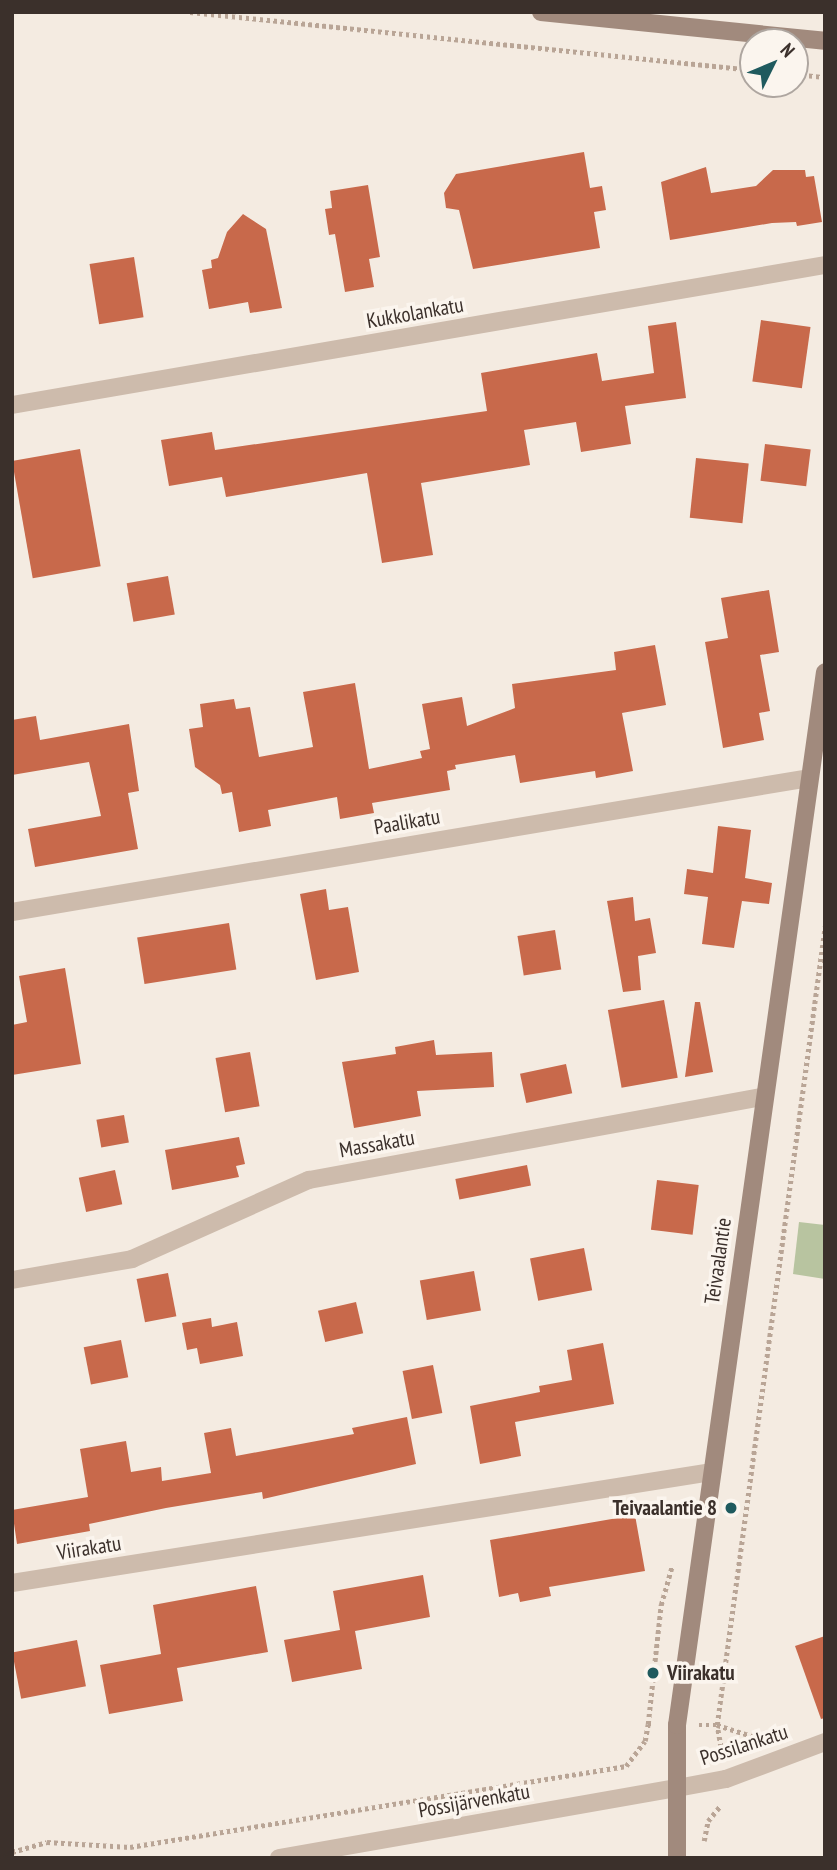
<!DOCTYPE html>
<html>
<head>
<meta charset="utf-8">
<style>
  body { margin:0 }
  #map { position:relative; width:837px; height:1870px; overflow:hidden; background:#f4ebe1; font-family:"PT Sans Narrow",sans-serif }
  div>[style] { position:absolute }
  .green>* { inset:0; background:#b8c4a0 }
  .building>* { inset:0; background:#c8694b; transform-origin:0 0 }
  .path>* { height:4.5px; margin-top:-2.25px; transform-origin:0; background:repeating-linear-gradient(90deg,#b9a596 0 3.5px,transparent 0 7px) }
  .minor>* { height:18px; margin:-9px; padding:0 9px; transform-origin:9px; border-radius:9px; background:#cdbbac }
  .tertiary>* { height:18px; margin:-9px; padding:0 9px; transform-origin:9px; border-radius:9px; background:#cdbbac }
  .secondary>* { height:18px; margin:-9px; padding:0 9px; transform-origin:9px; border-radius:9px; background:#a18a7d }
  .dots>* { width:19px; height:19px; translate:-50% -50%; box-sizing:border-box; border:4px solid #fbf5ee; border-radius:50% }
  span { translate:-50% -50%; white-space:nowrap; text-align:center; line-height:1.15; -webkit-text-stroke:7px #fbf5ee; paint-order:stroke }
  .street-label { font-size:21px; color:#3b302b }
  .poi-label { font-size:21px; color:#3b302b; font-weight:700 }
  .right { translate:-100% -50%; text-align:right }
  .left { translate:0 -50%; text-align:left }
  .frame { position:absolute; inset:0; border:14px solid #3b302b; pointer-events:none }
  .north { position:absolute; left:739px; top:28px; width:70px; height:70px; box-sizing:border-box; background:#fbf5ee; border:2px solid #aea6a0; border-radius:50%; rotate:47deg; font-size:19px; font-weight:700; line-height:28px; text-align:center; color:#3b302b }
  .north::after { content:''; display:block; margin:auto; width:24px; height:32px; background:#1f5a5e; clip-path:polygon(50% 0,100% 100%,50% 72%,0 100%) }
</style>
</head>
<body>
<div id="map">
  <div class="green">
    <i style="clip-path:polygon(799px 1222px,825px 1225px,825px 1279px,793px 1274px)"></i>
  </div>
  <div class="building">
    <i style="clip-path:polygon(584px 152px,590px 188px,602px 186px,606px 210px,594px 212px,600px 248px,473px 269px,459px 210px,446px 208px,444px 193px,456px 174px)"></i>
    <i style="clip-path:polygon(706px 167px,711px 193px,756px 186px,773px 170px,805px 170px,806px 177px,814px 176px,822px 222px,797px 226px,796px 222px,772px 223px,670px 240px,661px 182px)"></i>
    <i style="clip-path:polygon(368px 185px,380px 257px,369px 259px,374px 287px,345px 292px,335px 234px,329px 235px,325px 209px,332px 208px,330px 191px)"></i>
    <i style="clip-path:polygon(243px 214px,266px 229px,282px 308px,250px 313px,248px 302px,209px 309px,202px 270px,212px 268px,211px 260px,218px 258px,227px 232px)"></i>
    <i style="left:134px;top:257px;width:61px;height:45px;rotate:81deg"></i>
    <i style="left:761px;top:320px;width:50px;height:62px;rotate:8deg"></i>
    <i style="clip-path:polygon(676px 322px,686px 398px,625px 406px,631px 444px,581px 452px,576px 422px,524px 430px,530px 465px,421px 483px,433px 555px,382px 563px,367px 473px,226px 497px,222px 477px,169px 486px,161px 440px,212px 432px,215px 450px,487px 411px,481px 373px,597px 353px,602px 381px,654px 373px,648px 326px)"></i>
    <i style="left:765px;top:444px;width:46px;height:37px;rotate:7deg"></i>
    <i style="left:80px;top:449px;width:119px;height:69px;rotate:80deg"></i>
    <i style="left:696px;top:458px;width:53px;height:60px;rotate:6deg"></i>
    <i style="left:168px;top:576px;width:39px;height:42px;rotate:80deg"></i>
    <i style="clip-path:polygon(769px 590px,779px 652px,760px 655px,770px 711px,759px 713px,764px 740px,723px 748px,705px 642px,728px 638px,721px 598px)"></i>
    <i style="clip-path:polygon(655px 645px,666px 705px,622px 713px,633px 771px,596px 778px,595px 771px,520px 783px,515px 755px,455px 765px,456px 769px,447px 771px,450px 790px,372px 803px,374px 813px,340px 819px,337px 797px,268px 810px,271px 826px,239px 832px,232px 792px,222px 794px,220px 785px,195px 767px,189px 729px,203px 727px,200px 704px,234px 699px,236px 709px,250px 707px,259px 757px,313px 747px,303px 692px,355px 683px,369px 769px,422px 758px,420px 751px,430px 749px,422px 704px,462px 697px,467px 726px,515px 708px,512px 684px,616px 670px,614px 652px)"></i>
    <i style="clip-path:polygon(36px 716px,40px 740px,129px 724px,139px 791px,128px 793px,138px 849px,35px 867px,28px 829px,101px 816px,89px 762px,12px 775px,12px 720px)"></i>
    <i style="clip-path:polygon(718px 826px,751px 830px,745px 878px,772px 883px,769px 904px,742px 901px,734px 948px,702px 944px,708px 897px,684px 894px,687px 869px,713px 873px)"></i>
    <i style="clip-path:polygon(326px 889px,329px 910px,348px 907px,359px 972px,316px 980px,300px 894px)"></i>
    <i style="clip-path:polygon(633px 897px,635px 921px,650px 918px,656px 953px,638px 956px,641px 990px,623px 992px,607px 901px)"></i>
    <i style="left:229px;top:923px;width:47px;height:93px;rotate:81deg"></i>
    <i style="left:555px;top:930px;width:40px;height:38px;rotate:81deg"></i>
    <i style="clip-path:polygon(65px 968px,81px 1064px,12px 1075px,12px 1025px,27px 1022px,19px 976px)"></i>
    <i style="left:664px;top:1000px;width:79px;height:57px;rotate:80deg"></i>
    <i style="clip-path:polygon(695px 1002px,700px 1002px,713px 1072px,685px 1077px)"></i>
    <i style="clip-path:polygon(434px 1040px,436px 1055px,492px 1052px,494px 1087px,417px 1091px,421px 1116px,354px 1128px,342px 1062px,396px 1054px,395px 1047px)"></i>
    <i style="left:250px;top:1052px;width:55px;height:35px;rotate:80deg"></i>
    <i style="left:566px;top:1064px;width:30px;height:47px;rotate:78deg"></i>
    <i style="left:124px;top:1115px;width:28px;height:28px;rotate:80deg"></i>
    <i style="clip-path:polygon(239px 1137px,245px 1164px,236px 1166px,239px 1177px,172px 1190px,165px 1150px)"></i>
    <i style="left:527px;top:1165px;width:21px;height:73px;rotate:79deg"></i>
    <i style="left:115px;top:1170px;width:35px;height:37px;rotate:78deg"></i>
    <i style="left:657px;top:1180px;width:42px;height:50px;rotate:7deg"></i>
    <i style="left:584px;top:1248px;width:43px;height:55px;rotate:79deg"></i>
    <i style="left:474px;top:1271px;width:40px;height:55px;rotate:80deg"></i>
    <i style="left:168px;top:1273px;width:44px;height:32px;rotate:79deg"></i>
    <i style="left:356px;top:1302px;width:32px;height:39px;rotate:77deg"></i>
    <i style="clip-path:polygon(211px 1318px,212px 1327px,237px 1322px,243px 1356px,200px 1364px,197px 1348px,187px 1350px,182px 1323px)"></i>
    <i style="left:121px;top:1340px;width:38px;height:38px;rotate:79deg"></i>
    <i style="clip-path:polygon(603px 1343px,614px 1404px,515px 1422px,521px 1456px,480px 1464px,470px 1406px,540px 1392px,539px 1386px,572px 1380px,567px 1350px)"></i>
    <i style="left:433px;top:1365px;width:49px;height:31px;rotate:79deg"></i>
    <i style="clip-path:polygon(407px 1417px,416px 1464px,263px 1499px,262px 1492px,166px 1508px,89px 1524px,90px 1531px,17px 1544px,12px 1510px,88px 1497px,80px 1449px,126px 1441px,131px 1472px,161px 1467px,162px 1481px,211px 1473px,204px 1433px,231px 1428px,236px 1456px,354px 1434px,352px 1428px)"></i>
    <i style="clip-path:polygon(635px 1515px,645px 1571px,549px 1587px,551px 1596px,520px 1602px,518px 1593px,499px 1597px,490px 1540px)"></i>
    <i style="clip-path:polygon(423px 1575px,430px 1617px,355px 1631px,362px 1669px,292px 1682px,284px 1640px,340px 1630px,333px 1591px)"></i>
    <i style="clip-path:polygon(256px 1586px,268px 1652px,177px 1668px,183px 1701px,109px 1714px,100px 1665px,161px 1654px,153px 1605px)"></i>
    <i style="clip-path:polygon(825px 1636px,825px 1718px,821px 1719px,795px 1646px)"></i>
    <i style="left:77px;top:1640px;width:47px;height:66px;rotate:79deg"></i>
  </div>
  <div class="path">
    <i style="left:190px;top:12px;width:566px;rotate:5.88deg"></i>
    <i style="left:795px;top:74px;width:30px;rotate:6deg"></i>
    <i style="left:648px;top:1724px;width:120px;rotate:-83.8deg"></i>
    <i style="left:661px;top:1605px;width:41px;rotate:-74.2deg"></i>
    <i style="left:699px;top:1725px;width:18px"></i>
    <i style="left:717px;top:1725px;width:46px;rotate:17.7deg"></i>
    <i style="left:722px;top:1754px;width:29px;rotate:-100deg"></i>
    <i style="left:717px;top:1725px;width:806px;rotate:-82.3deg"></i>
    <i style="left:704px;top:1841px;width:20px;rotate:-79deg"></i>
    <i style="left:708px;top:1821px;width:19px;rotate:-51deg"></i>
    <i style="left:12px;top:1852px;width:36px;rotate:-16deg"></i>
    <i style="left:47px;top:1842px;width:83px;rotate:3.4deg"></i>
    <i style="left:130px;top:1847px;width:503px;rotate:-9.27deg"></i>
    <i style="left:626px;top:1766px;width:31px;rotate:-53deg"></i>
    <i style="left:645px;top:1741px;width:17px;rotate:-80deg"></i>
    <i style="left:648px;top:1724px;width:4px"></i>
  </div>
  <div class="minor">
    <i style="left:12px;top:405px;width:825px;rotate:-9.77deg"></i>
    <i style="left:12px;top:912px;width:808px;rotate:-9.54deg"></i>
    <i style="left:12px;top:1280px;width:122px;rotate:-9.9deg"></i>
    <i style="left:132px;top:1259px;width:194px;rotate:-24.1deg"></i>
    <i style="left:309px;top:1180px;width:462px;rotate:-10.4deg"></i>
    <i style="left:12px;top:1583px;width:709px;rotate:-9.01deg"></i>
    <i style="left:279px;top:1858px;width:404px;rotate:-10deg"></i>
  </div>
  <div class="tertiary">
    <i style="left:677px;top:1788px;width:50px;rotate:-10.4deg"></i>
    <i style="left:726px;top:1779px;width:106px;rotate:-20.5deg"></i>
  </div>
  <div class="secondary">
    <i style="left:541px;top:12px;width:285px;rotate:5.8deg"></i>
    <i style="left:677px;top:1858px;width:133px;rotate:-90deg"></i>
    <i style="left:677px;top:1725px;width:1063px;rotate:-82deg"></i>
  </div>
  <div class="dots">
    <i style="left:731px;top:1508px;background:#1f5a5e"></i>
    <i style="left:653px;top:1673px;background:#1f5a5e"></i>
  </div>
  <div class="street-label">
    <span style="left:415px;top:313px;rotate:-10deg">Kukkolankatu</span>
    <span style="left:407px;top:822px;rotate:-10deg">Paalikatu</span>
    <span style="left:377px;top:1144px;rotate:-10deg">Massakatu</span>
    <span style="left:718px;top:1261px;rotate:-82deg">Teivaalantie</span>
    <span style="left:89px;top:1548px;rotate:-9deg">Viirakatu</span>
    <span style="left:744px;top:1745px;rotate:-18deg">Possilankatu</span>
    <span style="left:474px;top:1801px;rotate:-10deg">Possijärvenkatu</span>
  </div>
  <div class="poi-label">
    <span class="right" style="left:717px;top:1508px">Teivaalantie 8</span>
    <span class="left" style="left:667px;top:1673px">Viirakatu</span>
  </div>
  <div class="frame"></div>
  <div class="north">N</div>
</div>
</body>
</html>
